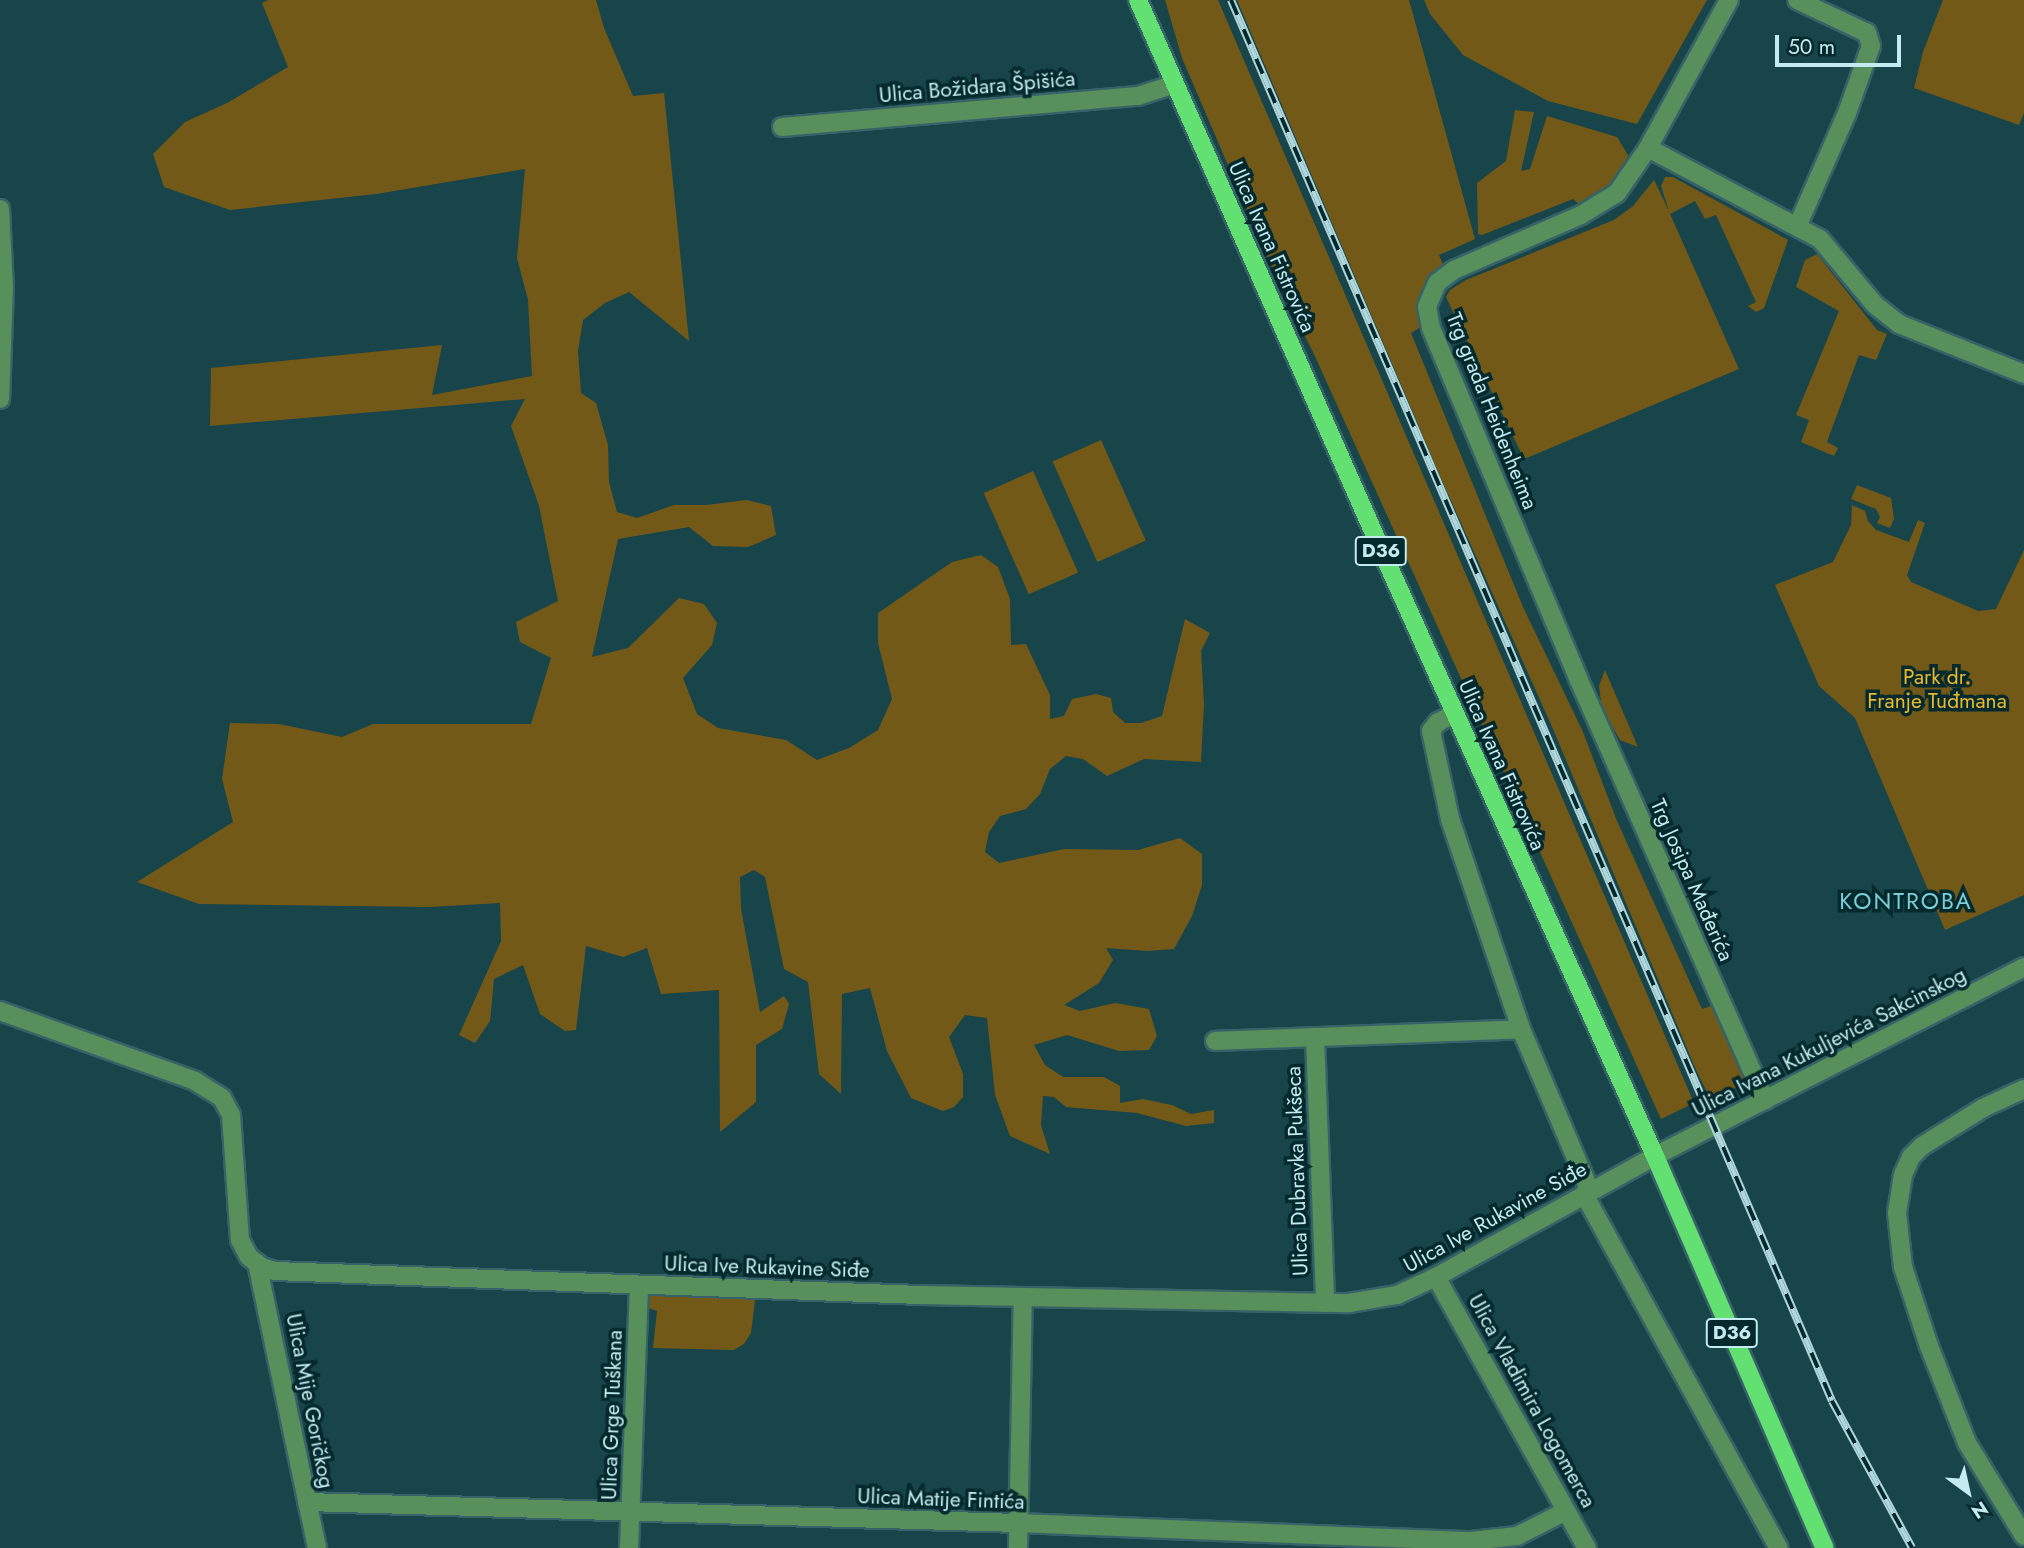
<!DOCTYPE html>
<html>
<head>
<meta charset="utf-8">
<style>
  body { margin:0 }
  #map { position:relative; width:2024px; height:1548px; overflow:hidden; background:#18454a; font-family:Jost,sans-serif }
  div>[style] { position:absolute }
  .green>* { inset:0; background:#735917; transform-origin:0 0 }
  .roads { filter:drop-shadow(2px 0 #376368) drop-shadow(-2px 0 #376368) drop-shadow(0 2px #376368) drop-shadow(0 -2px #376368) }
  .minor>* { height:18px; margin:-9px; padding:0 9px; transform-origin:9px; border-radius:9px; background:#57905b }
  .major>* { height:18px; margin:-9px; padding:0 9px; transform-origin:9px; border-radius:9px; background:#62e172 }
  .rail>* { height:8px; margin-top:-4px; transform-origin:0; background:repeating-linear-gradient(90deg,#052a2e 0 16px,#aed6db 0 32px); box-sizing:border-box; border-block:2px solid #aed6db }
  span { translate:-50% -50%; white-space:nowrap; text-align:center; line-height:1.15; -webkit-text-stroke:7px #052a2e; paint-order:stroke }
  .shield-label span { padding:2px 5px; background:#052a2e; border:2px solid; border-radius:5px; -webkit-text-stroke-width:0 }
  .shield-label { font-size:19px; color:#c4ebf0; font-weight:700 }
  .street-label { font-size:21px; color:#c4ebf0 }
  .park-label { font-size:21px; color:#edb82d }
  .neighbourhood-label { font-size:23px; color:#7ccfda; letter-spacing:2px }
  .north { position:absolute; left:1933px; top:1457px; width:70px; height:70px; -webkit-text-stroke:5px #052a2e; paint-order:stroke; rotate:147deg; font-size:19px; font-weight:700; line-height:28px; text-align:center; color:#c4ebf0 }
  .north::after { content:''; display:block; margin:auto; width:24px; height:32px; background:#c4ebf0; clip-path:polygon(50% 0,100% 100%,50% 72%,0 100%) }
  .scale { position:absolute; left:1775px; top:35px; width:126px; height:32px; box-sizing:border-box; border:4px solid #c4ebf0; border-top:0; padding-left:9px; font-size:21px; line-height:24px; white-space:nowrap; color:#c4ebf0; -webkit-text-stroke:5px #052a2e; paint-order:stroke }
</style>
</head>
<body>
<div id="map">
  <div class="green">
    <i style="clip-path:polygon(268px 0,596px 0,604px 28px,633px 96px,664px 93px,689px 341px,629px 292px,605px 303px,583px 320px,578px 351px,581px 393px,596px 403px,608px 445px,609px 482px,617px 512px,637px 518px,674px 505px,706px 505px,747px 500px,771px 506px,776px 535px,748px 547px,713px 546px,689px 527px,618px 539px,592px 657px,628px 648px,679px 598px,704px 604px,717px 623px,712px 645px,683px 678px,697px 714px,718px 728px,786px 740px,817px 760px,849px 748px,878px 730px,892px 699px,878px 643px,878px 613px,952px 562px,981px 555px,998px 567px,1010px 599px,1011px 645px,1026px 644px,1050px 695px,1050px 719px,1064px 716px,1072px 699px,1096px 694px,1111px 698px,1113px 712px,1125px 723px,1141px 723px,1162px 716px,1185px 619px,1210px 633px,1201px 651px,1204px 704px,1201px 762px,1144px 759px,1107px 776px,1083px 759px,1066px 756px,1050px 769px,1040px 794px,1026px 809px,1000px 816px,989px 832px,985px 852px,999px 863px,1064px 849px,1138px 850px,1180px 838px,1202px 854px,1202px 885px,1192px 916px,1174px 949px,1147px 951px,1106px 948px,1113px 960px,1099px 983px,1064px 1005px,1080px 1011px,1115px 1003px,1149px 1009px,1157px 1036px,1149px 1050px,1119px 1051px,1067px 1035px,1034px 1045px,1045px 1065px,1063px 1077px,1104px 1077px,1120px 1086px,1120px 1103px,1143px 1099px,1172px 1105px,1191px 1114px,1214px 1110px,1214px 1123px,1186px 1126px,1137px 1113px,1066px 1107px,1054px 1097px,1043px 1096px,1041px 1125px,1050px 1154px,1010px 1136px,995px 1095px,987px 1018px,965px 1015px,949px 1037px,963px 1074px,963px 1097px,954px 1107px,943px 1111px,911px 1098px,887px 1051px,870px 988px,842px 994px,841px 1094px,819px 1074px,808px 982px,784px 969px,765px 877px,754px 870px,740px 877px,741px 909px,760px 1012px,784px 996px,789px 1004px,782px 1029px,756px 1045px,756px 1102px,720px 1132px,719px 990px,661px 994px,647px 948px,623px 957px,586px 946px,576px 1030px,565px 1031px,540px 1014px,523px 965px,494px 979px,490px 1021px,475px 1043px,459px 1035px,501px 941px,500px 903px,430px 907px,199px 904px,137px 882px,233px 822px,222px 779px,230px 723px,279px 724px,342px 737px,373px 724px,531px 724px,551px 658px,520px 642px,516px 622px,558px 601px,539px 506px,511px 426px,525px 399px,210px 426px,211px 368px,442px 345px,432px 395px,532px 376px,528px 300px,517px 258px,525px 169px,376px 194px,230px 210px,164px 187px,153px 154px,185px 122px,227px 103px,288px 67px,262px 3px)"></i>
    <i style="clip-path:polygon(1165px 0,1218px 0,1694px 1103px,1661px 1119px,1313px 352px,1282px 291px,1182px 58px)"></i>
    <i style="clip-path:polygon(1237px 0,1409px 0,1475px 239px,1439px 255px,1444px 267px,1419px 312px,1421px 327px,1411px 333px,1523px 607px,1583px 732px,1617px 821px,1702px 1009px,1711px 1006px,1736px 1055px,1745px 1084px,1710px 1098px,1696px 1070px,1553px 729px,1440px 476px)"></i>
    <i style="clip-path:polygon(1424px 0,1707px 0,1637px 124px,1548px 101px,1463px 55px,1430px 14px)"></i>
    <i style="clip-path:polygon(1943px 0,2024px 0,2024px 113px,2019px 125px,1914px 88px,1923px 52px)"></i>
    <i style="clip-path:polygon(1515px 110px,1534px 112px,1521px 171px,1530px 169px,1547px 116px,1617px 137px,1628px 155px,1626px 167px,1610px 188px,1581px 206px,1573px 199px,1482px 235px,1478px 234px,1477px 183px,1506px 161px)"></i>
    <i style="clip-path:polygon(1665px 177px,1673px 177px,1788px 240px,1764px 308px,1756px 312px,1748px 306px,1756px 302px,1716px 215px,1705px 219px,1695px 201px,1670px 214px,1739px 369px,1524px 459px,1446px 297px,1450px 290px,1466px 280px,1614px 220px,1633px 206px,1654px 180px,1669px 211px,1661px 186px)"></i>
    <i style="clip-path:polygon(1817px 254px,1877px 330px,1887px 334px,1876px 360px,1859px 355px,1827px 442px,1838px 448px,1834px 456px,1801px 442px,1809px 420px,1796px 415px,1839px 311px,1796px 287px,1805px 260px)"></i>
    <i style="left:1101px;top:440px;width:110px;height:53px;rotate:66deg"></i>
    <i style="left:1033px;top:471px;width:111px;height:54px;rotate:66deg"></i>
    <i style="clip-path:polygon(1857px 485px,1891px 498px,1894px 519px,1890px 528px,1877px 523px,1880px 517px,1876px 509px,1851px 499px)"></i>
    <i style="clip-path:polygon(1852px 505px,1865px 511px,1868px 521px,1876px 530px,1909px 542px,1918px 520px,1925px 523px,1907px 575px,1911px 582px,1978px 611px,1996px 609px,2024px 550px,2024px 895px,1945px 930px,1855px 718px,1819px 686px,1775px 585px,1833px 562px,1851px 525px)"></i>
    <i style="clip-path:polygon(1605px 670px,1638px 747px,1620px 740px,1602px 709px,1599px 686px)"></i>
    <i style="clip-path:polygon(651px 1293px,750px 1296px,755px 1301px,751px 1333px,744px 1344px,734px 1350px,653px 1348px,657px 1311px,645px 1307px)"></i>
  </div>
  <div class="roads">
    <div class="minor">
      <i style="left:1729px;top:0;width:169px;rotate:118.7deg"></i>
      <i style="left:1648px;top:148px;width:55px;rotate:124.6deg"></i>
      <i style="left:1617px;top:193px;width:42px;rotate:148.6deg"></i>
      <i style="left:1581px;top:215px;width:138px;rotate:156.6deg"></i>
      <i style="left:1454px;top:270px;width:21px;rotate:143deg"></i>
      <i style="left:1437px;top:283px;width:26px;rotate:113deg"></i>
      <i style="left:1427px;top:307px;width:21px;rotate:79deg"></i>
      <i style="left:1431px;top:328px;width:380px;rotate:67.2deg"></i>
      <i style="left:1578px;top:678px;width:462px;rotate:66.1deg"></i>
      <i style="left:782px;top:127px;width:357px;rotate:-5deg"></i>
      <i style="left:1138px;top:96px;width:39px;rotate:-18deg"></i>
      <i style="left:1648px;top:148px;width:195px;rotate:27.9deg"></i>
      <i style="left:1820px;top:239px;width:86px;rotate:50.2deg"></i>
      <i style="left:1875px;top:305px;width:31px;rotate:38deg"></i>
      <i style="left:1899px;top:324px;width:135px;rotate:21.8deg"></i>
      <i style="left:0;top:209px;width:78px;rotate:87.1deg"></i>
      <i style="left:4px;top:287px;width:112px;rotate:92deg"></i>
      <i style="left:1797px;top:227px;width:124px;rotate:-66.3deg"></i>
      <i style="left:1847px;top:113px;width:71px;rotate:-70.3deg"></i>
      <i style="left:1871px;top:46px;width:14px;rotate:-107deg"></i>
      <i style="left:1867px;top:33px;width:77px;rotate:-154.8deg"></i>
      <i style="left:1454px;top:714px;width:18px;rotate:153deg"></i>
      <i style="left:1438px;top:722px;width:11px;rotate:128deg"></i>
      <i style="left:1431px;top:731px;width:90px;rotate:77.8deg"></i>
      <i style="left:1450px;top:819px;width:222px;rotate:71.3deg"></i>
      <i style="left:1521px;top:1029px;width:176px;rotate:66.9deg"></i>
      <i style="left:0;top:1011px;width:207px;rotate:19.7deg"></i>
      <i style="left:195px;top:1081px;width:32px;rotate:32deg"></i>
      <i style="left:222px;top:1098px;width:19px;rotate:62deg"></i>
      <i style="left:231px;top:1115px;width:125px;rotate:85.9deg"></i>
      <i style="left:240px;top:1240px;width:19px;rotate:62deg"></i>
      <i style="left:249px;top:1257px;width:16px;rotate:38deg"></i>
      <i style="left:262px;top:1267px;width:14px;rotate:17deg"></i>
      <i style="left:275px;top:1271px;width:646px;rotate:2.13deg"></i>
      <i style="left:921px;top:1295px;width:428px;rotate:1.1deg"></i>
      <i style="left:1349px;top:1303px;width:49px;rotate:-9.5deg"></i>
      <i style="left:1397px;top:1295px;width:43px;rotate:-24.8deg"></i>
      <i style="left:1436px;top:1277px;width:250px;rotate:-28.9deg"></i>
      <i style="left:1655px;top:1156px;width:415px;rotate:-27.1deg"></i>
      <i style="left:1315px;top:1037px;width:266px;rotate:87.8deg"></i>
      <i style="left:1215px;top:1041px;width:306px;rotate:-2.2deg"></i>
      <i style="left:2024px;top:1089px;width:45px;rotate:155.1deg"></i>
      <i style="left:1983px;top:1108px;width:72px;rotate:148.1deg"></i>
      <i style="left:1922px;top:1146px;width:16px;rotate:135deg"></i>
      <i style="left:1911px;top:1157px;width:20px;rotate:114deg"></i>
      <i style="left:1903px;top:1175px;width:38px;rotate:99deg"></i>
      <i style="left:1897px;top:1213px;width:54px;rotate:83.7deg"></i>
      <i style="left:1903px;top:1267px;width:83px;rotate:71.8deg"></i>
      <i style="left:1929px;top:1346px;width:104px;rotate:68.6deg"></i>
      <i style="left:1967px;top:1443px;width:109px;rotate:58.5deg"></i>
      <i style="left:1584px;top:1194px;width:404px;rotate:61.2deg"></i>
      <i style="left:257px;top:1263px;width:291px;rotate:78.1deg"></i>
      <i style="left:1436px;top:1277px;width:310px;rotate:60.9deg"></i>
      <i style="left:307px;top:1502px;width:712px;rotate:1.69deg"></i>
      <i style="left:1019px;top:1523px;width:452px;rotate:2.3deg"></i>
      <i style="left:1471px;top:1541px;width:46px;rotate:-6.2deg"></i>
      <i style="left:1517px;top:1536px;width:55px;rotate:-27deg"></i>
      <i style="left:629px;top:1548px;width:263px;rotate:-87.8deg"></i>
      <i style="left:1018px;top:1548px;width:251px;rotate:-88.9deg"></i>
    </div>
    <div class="major">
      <i style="left:1138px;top:0;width:598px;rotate:66.13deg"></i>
      <i style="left:1380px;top:547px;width:668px;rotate:65.7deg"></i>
      <i style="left:1655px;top:1156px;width:427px;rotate:66.6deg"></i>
    </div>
  </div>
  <div class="rail">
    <i style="left:1231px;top:0;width:1524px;rotate:66.78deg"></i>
    <i style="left:1832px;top:1401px;width:167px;rotate:61.4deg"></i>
  </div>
  <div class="shield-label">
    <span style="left:1381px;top:551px">D36</span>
    <span style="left:1732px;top:1333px">D36</span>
  </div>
  <div class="street-label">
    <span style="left:977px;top:87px;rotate:-5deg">Ulica Božidara Špišića</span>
    <span style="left:1272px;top:247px;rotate:66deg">Ulica Ivana Fistrovića</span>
    <span style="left:1492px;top:411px;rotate:68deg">Trg grada Heidenheima</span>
    <span style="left:1502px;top:765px;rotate:66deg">Ulica Ivana Fistrovića</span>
    <span style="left:1692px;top:880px;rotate:66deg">Trg Josipa Mađerića</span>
    <span style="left:1829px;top:1042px;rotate:-27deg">Ulica Ivana Kukuljevića Sakcinskog</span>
    <span style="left:1297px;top:1171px;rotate:-92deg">Ulica Dubravka Pukšeca</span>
    <span style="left:1495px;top:1217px;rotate:-29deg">Ulica Ive Rukavine Siđe</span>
    <span style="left:767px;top:1267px;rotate:2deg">Ulica Ive Rukavine Siđe</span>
    <span style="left:310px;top:1401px;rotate:79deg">Ulica Mije Goričkog</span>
    <span style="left:1532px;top:1401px;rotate:61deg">Ulica Vladimira Logomerca</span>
    <span style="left:612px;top:1415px;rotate:-88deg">Ulica Grge Tuškana</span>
    <span style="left:941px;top:1499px;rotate:2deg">Ulica Matije Fintića</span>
  </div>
  <div class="park-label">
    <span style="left:1937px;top:689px">Park dr.<br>Franje Tuđmana</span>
  </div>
  <div class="neighbourhood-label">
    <span style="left:1906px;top:901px">KONTROBA</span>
  </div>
  <div class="north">N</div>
  <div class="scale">50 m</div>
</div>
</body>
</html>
